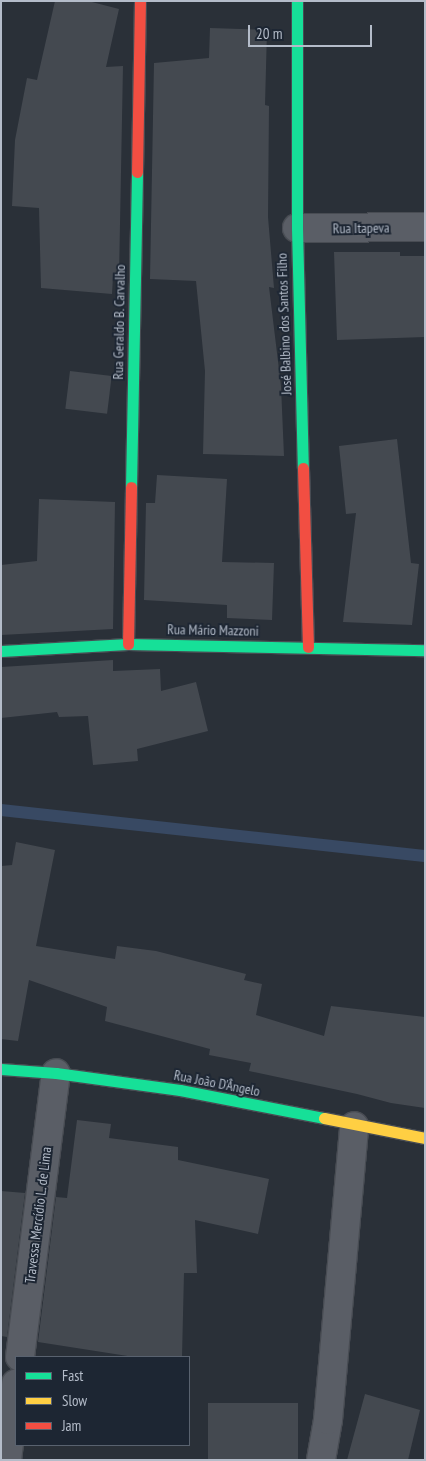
<!DOCTYPE html>
<html>
<head>
<meta charset="utf-8">
<style>
  body { margin:0 }
  #map { position:relative; width:426px; height:1461px; overflow:hidden; background:#2a3038; font-family:"PT Sans Narrow",sans-serif }
  div>[style] { position:absolute }
  .stream>* { height:12px; margin:-6px; padding:0 6px; transform-origin:6px; border-radius:6px; background:#384963 }
  .building>* { inset:0; background:#444950; transform-origin:0 0 }
  .roads { filter:drop-shadow(1px 0 #484c53) drop-shadow(-1px 0 #484c53) drop-shadow(0 1px #484c53) drop-shadow(0 -1px #484c53) }
  .street>* { height:28px; margin:-14px; padding:0 14px; transform-origin:14px; border-radius:14px; background:#5a5e66 }
  .fast>* { height:11px; margin:-5.5px; padding:0 5.5px; transform-origin:5.5px; border-radius:5.5px; background:#16e098 }
  .slow>* { height:11px; margin:-5.5px; padding:0 5.5px; transform-origin:5.5px; border-radius:5.5px; background:#ffcf43 }
  .jam>* { height:11px; margin:-5.5px; padding:0 5.5px; transform-origin:5.5px; border-radius:5.5px; background:#f24e42 }
  span { translate:-50% -50%; white-space:nowrap; text-align:center; line-height:1.15; -webkit-text-stroke:4px #1d2633; paint-order:stroke }
  .street-label { font-size:14px; color:#b4bcc9 }
  .frame { position:absolute; inset:0; border:2px solid #b4bcc9; pointer-events:none }
  .legend { position:absolute; left:15px; top:1356px; width:175px; height:90px; box-sizing:border-box; background:#1d2633; border:1px solid #59626f; margin:0; padding:6px 9px; list-style:none; font-size:15px; color:#b4bcc9 }
  .legend li { display:flex; align-items:center; gap:10px; height:25px }
  .legend b { width:25px; border:1px solid #59626f }
  .scale { position:absolute; left:248px; top:25px; width:124px; height:22px; box-sizing:border-box; border:2px solid #b4bcc9; border-top:0; padding-left:6px; font-size:15px; line-height:18px; white-space:nowrap; color:#b4bcc9; -webkit-text-stroke:4px #1d2633; paint-order:stroke }
</style>
</head>
<body>
<div id="map">
  <div class="stream">
    <i style="left:1px;top:810px;width:426px;rotate:6.2deg"></i>
  </div>
  <div class="building">
    <i style="clip-path:polygon(55px 1px,88px 1px,119px 9px,106px 67px,123px 66px,119px 277px,113px 277px,112px 294px,41px 288px,39px 208px,12px 206px,15px 140px,27px 78px,37px 80px)"></i>
    <i style="clip-path:polygon(210px 28px,267px 30px,265px 105px,269px 106px,268px 217px,274px 288px,269px 287px,281px 386px,284px 456px,203px 454px,205px 371px,196px 281px,150px 279px,154px 63px,209px 58px)"></i>
    <i style="clip-path:polygon(334px 252px,400px 252px,400px 256px,425px 256px,425px 337px,337px 340px)"></i>
    <i style="left:70px;top:371px;width:42px;height:38px;rotate:7deg"></i>
    <i style="clip-path:polygon(397px 439px,411px 563px,419px 564px,412px 625px,343px 622px,356px 513px,346px 514px,339px 446px)"></i>
    <i style="clip-path:polygon(157px 475px,227px 479px,222px 562px,274px 563px,272px 620px,227px 618px,227px 605px,144px 600px,146px 503px,155px 503px)"></i>
    <i style="clip-path:polygon(39px 499px,115px 502px,113px 629px,1px 635px,1px 565px,37px 561px)"></i>
    <i style="clip-path:polygon(113px 660px,113px 671px,160px 669px,161px 691px,196px 682px,208px 731px,137px 749px,138px 761px,93px 765px,88px 716px,59px 717px,57px 712px,1px 718px,1px 667px)"></i>
    <i style="clip-path:polygon(16px 842px,55px 850px,36px 946px,115px 959px,117px 946px,156px 951px,246px 974px,244px 980px,262px 984px,256px 1015px,324px 1036px,331px 1006px,425px 1017px,425px 1108px,391px 1103px,357px 1094px,249px 1071px,251px 1063px,209px 1055px,210px 1049px,105px 1021px,107px 1007px,29px 980px,18px 1041px,1px 1039px,1px 866px,12px 865px)"></i>
    <i style="clip-path:polygon(77px 1120px,111px 1124px,109px 1138px,178px 1147px,178px 1160px,269px 1179px,258px 1234px,195px 1220px,197px 1273px,184px 1273px,182px 1357px,134px 1357px,38px 1342px,56px 1197px,67px 1198px)"></i>
    <i style="clip-path:polygon(1px 1191px,25px 1193px,7px 1337px,1px 1336px)"></i>
    <i style="clip-path:polygon(365px 1394px,420px 1410px,408px 1460px,347px 1460px)"></i>
    <i style="left:208px;top:1403px;width:90px;height:57px"></i>
  </div>
  <div class="roads">
    <div class="street">
      <i style="left:297px;top:228px;width:128px;rotate:-0.4deg"></i>
      <i style="left:20px;top:1357px;width:286px;rotate:-82.8deg"></i>
      <i style="left:7px;top:1460px;width:77px;rotate:-83.2deg"></i>
      <i style="left:321px;top:1460px;width:41px;rotate:-80.1deg"></i>
      <i style="left:328px;top:1420px;width:295px;rotate:-84.9deg"></i>
    </div>
    <div class="fast">
      <i style="left:297px;top:1px;width:227px;rotate:90deg"></i>
      <i style="left:297px;top:228px;width:240px;rotate:88.6deg"></i>
      <i style="left:131px;top:487px;width:315px;rotate:-88.9deg"></i>
      <i style="left:1px;top:651px;width:127px;rotate:-3.2deg"></i>
      <i style="left:128px;top:644px;width:297px;rotate:1.2deg"></i>
      <i style="left:1px;top:1069px;width:55px;rotate:4.2deg"></i>
      <i style="left:56px;top:1073px;width:125px;rotate:7.8deg"></i>
      <i style="left:180px;top:1090px;width:147px;rotate:11deg"></i>
    </div>
    <div class="slow">
      <i style="left:324px;top:1118px;width:103px;rotate:11.2deg"></i>
    </div>
    <div class="jam">
      <i style="left:137px;top:172px;width:171px;rotate:-89deg"></i>
      <i style="left:303px;top:468px;width:179px;rotate:88.4deg"></i>
      <i style="left:128px;top:644px;width:157px;rotate:-88.9deg"></i>
    </div>
  </div>
  <div class="street-label">
    <span style="left:361px;top:228px;rotate:-1deg">Rua Itapeva</span>
    <span style="left:119px;top:322px;rotate:-89deg">Rua Geraldo B. Carvalho</span>
    <span style="left:284px;top:324px;rotate:-92deg">José Balbino dos Santos Filho</span>
    <span style="left:213px;top:630px;rotate:1deg">Rua Mário Mazzoni</span>
    <span style="left:217px;top:1083px;rotate:11deg">Rua João D'Ângelo</span>
    <span style="left:38px;top:1215px;rotate:-83deg">Travessa Mercídio L. de Lima</span>
  </div>
  <div class="frame"></div>
  <ul class="legend">
  <li><b style="height:6px;background:#16e098"></b>Fast</li>
  <li><b style="height:6px;background:#ffcf43"></b>Slow</li>
  <li><b style="height:6px;background:#f24e42"></b>Jam</li>
  </ul>
  <div class="scale">20 m</div>
</div>
</body>
</html>
